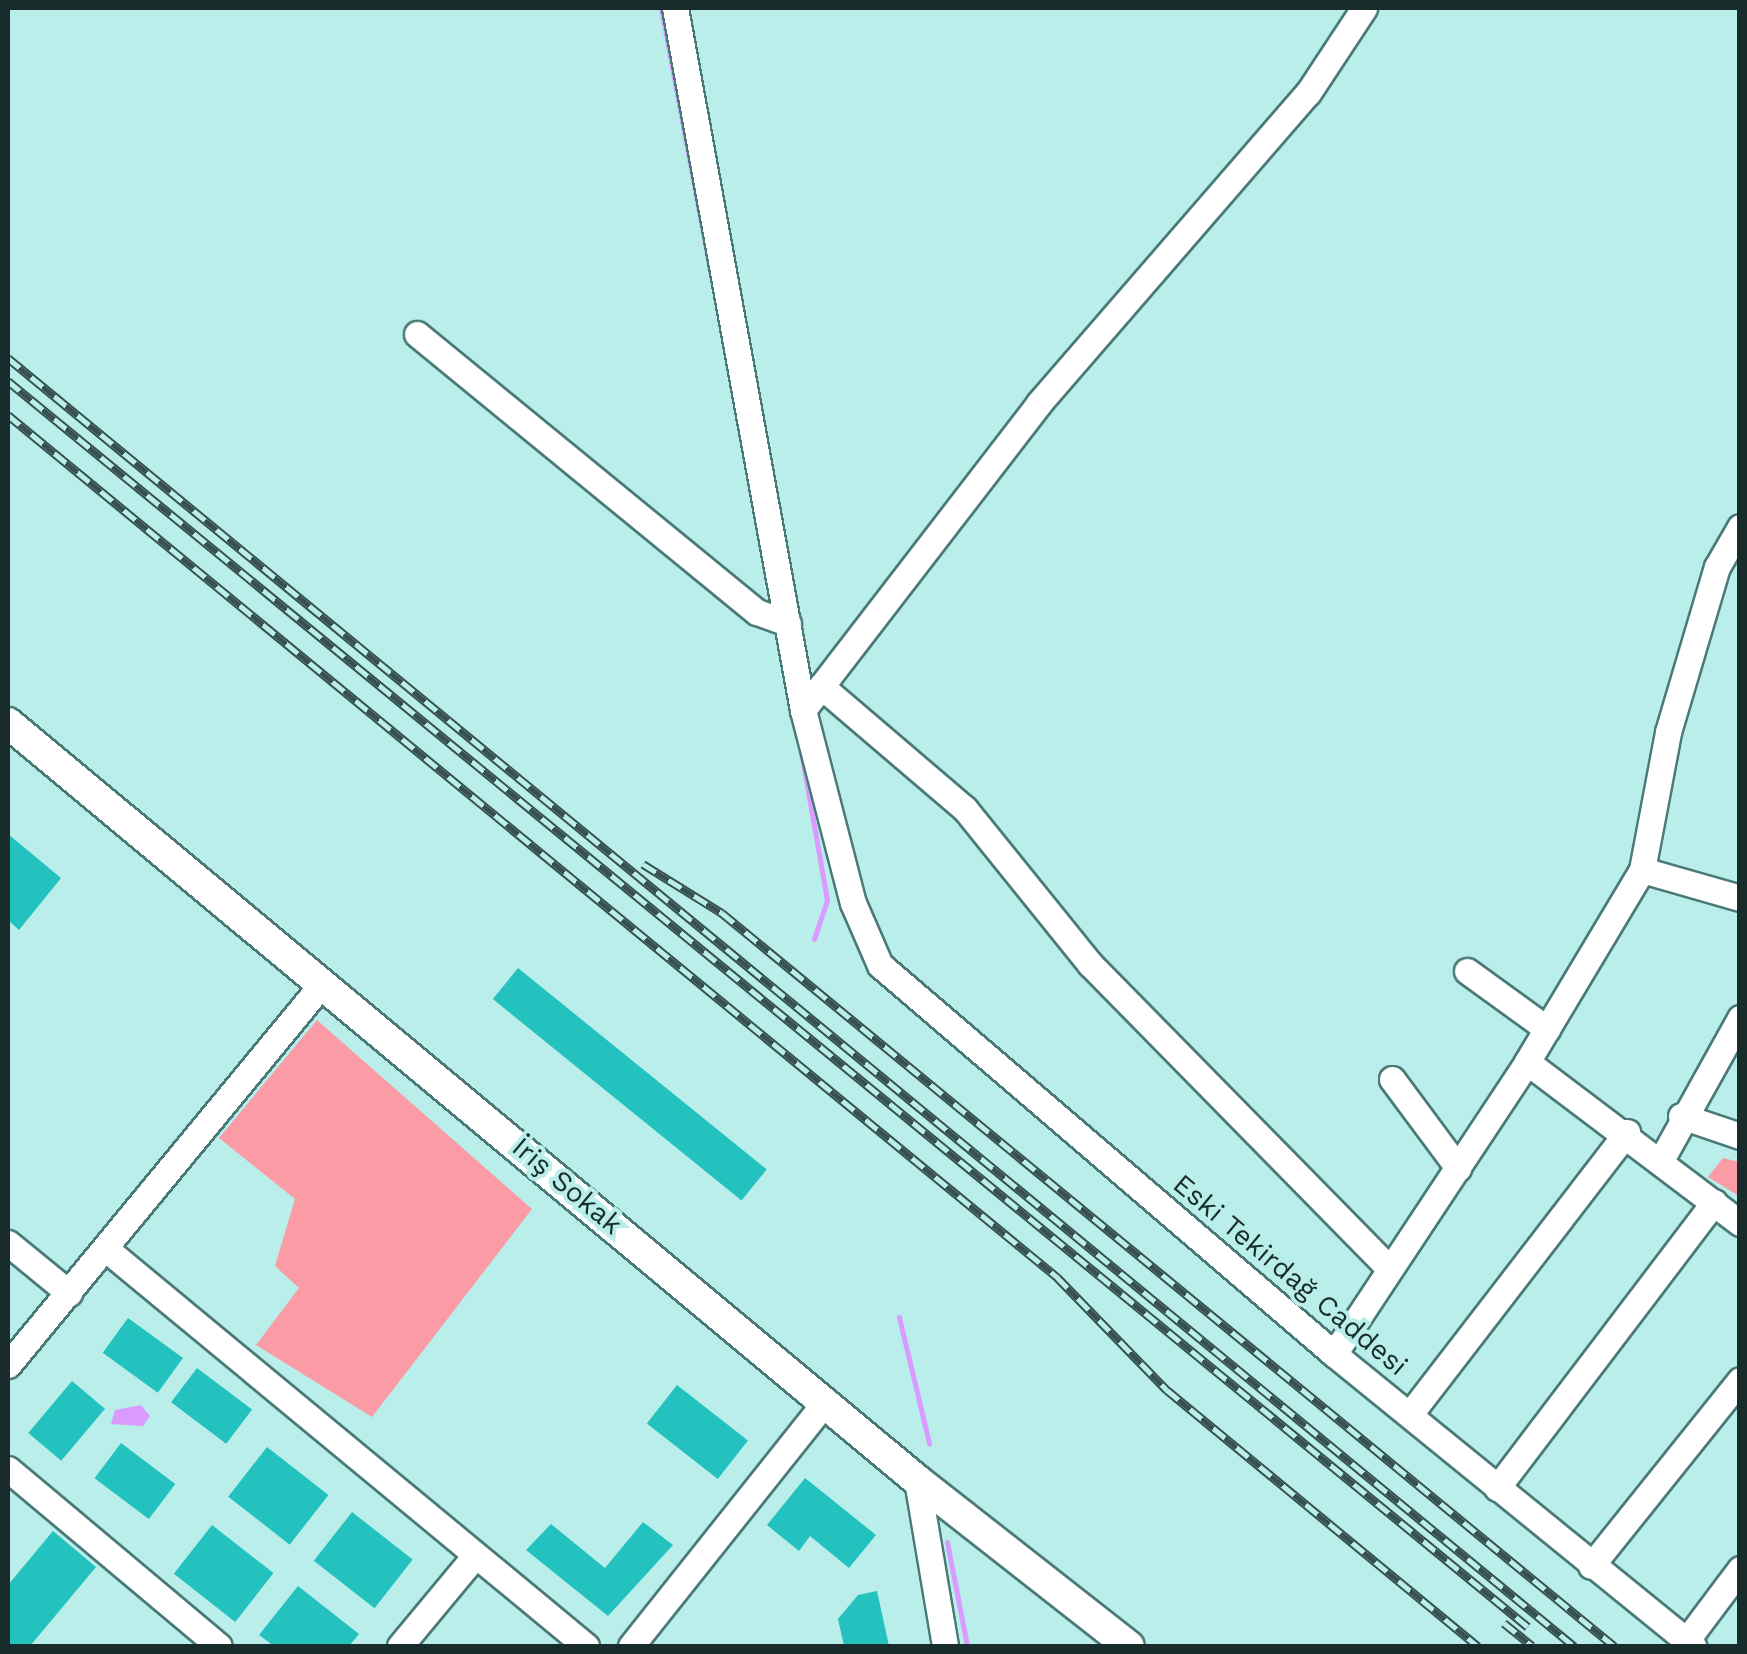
<!DOCTYPE html>
<html>
<head>
<meta charset="utf-8">
<style>
  body { margin:0 }
  #map { position:relative; width:1747px; height:1654px; overflow:hidden; background:#b9eeeb; font-family:"Work Sans",sans-serif }
  div>[style] { position:absolute }
  .green>* { inset:0; background:#fa9ba6 }
  .water>* { inset:0; background:#d99bfe }
  .stream>* { height:5px; margin:-2.5px; padding:0 2.5px; transform-origin:2.5px; border-radius:2.5px; background:#d99bfe }
  .building>* { inset:0; background:#24c2be; transform-origin:0 0 }
  .roads { filter:drop-shadow(2px 0 #497a78) drop-shadow(-2px 0 #497a78) drop-shadow(0 2px #497a78) drop-shadow(0 -2px #497a78) }
  .minor>* { height:25px; margin:-12.5px; padding:0 12.5px; transform-origin:12.5px; border-radius:12.5px; background:#fff }
  .major>* { height:30px; margin:-15px; padding:0 15px; transform-origin:15px; border-radius:15px; background:#fff }
  .rail>* { height:9px; margin-top:-4.5px; transform-origin:0; background:repeating-linear-gradient(90deg,#b9eeeb 0 15px,#375150 0 30px); box-sizing:border-box; border-block:2px solid #375150 }
  span { translate:-50% -50%; white-space:nowrap; text-align:center; line-height:1.15; -webkit-text-stroke:8px #b9eeeb; paint-order:stroke }
  .street-label { font-size:28px; color:#182c2b }
  .frame { position:absolute; inset:0; border:10px solid #182c2b; pointer-events:none }
</style>
</head>
<body>
<div id="map">
  <div class="green">
    <i style="clip-path:polygon(317px 1020px,532px 1209px,372px 1417px,256px 1345px,299px 1288px,275px 1266px,295px 1199px,219px 1138px)"></i>
    <i style="clip-path:polygon(1723px 1158px,1739px 1162px,1739px 1196px,1708px 1177px)"></i>
  </div>
  <div class="water">
    <i style="clip-path:polygon(141px 1405px,150px 1416px,143px 1426px,111px 1424px,115px 1410px)"></i>
  </div>
  <div class="stream">
    <i style="left:661px;top:8px;width:271px;rotate:79.4deg"></i>
    <i style="left:801px;top:751px;width:151px;rotate:80.1deg"></i>
    <i style="left:827px;top:900px;width:41px;rotate:108.4deg"></i>
    <i style="left:899px;top:1317px;width:130px;rotate:76.6deg"></i>
    <i style="left:947px;top:1542px;width:106px;rotate:79.1deg"></i>
  </div>
  <div class="building">
    <i style="clip-path:polygon(8px 834px,61px 878px,19px 930px,8px 920px)"></i>
    <i style="left:518px;top:968px;width:320px;height:40px;rotate:39deg"></i>
    <i style="left:128px;top:1318px;width:68px;height:43px;rotate:36deg"></i>
    <i style="left:197px;top:1368px;width:69px;height:43px;rotate:37deg"></i>
    <i style="left:72px;top:1381px;width:43px;height:68px;rotate:40deg"></i>
    <i style="left:677px;top:1385px;width:90px;height:49px;rotate:38deg"></i>
    <i style="left:121px;top:1443px;width:68px;height:44px;rotate:37deg"></i>
    <i style="left:267px;top:1447px;width:78px;height:63px;rotate:38deg"></i>
    <i style="clip-path:polygon(805px 1478px,876px 1535px,849px 1568px,810px 1536px,799px 1551px,767px 1525px)"></i>
    <i style="left:352px;top:1512px;width:77px;height:62px;rotate:38deg"></i>
    <i style="clip-path:polygon(643px 1522px,673px 1545px,608px 1616px,526px 1550px,551px 1524px,605px 1568px)"></i>
    <i style="left:212px;top:1525px;width:78px;height:62px;rotate:38deg"></i>
    <i style="clip-path:polygon(53px 1531px,96px 1567px,30px 1646px,8px 1646px,8px 1585px)"></i>
    <i style="clip-path:polygon(298px 1586px,359px 1634px,349px 1646px,274px 1646px,259px 1635px)"></i>
    <i style="clip-path:polygon(877px 1591px,889px 1646px,844px 1646px,838px 1619px,858px 1595px)"></i>
  </div>
  <div class="roads">
    <div class="minor">
      <i style="left:675px;top:8px;width:714px;rotate:79.67deg"></i>
      <i style="left:803px;top:710px;width:199px;rotate:75.5deg"></i>
      <i style="left:853px;top:903px;width:68px;rotate:66.5deg"></i>
      <i style="left:880px;top:965px;width:598px;rotate:40.59deg"></i>
      <i style="left:1334px;top:1354px;width:463px;rotate:39.1deg"></i>
      <i style="left:417px;top:334px;width:439px;rotate:39.3deg"></i>
      <i style="left:757px;top:612px;width:33px;rotate:20deg"></i>
      <i style="left:821px;top:686px;width:189px;rotate:40.5deg"></i>
      <i style="left:965px;top:809px;width:199px;rotate:51.1deg"></i>
      <i style="left:1090px;top:964px;width:426px;rotate:45.5deg"></i>
      <i style="left:803px;top:710px;width:387px;rotate:-52.4deg"></i>
      <i style="left:1039px;top:403px;width:410px;rotate:-49.1deg"></i>
      <i style="left:1308px;top:93px;width:102px;rotate:-56.6deg"></i>
      <i style="left:1642px;top:870px;width:102px;rotate:15.9deg"></i>
      <i style="left:1467px;top:971px;width:99px;rotate:35.9deg"></i>
      <i style="left:1527px;top:1062px;width:267px;rotate:37.1deg"></i>
      <i style="left:1392px;top:1079px;width:111px;rotate:53.4deg"></i>
      <i style="left:1681px;top:1116px;width:62px;rotate:18.7deg"></i>
      <i style="left:1660px;top:1162px;width:165px;rotate:-60.9deg"></i>
      <i style="left:8px;top:1243px;width:79px;rotate:39.3deg"></i>
      <i style="left:106px;top:1249px;width:623px;rotate:39.59deg"></i>
      <i style="left:1334px;top:1354px;width:350px;rotate:-56.5deg"></i>
      <i style="left:1527px;top:1062px;width:224px;rotate:-59.1deg"></i>
      <i style="left:1642px;top:870px;width:140px;rotate:-79.3deg"></i>
      <i style="left:1668px;top:732px;width:172px;rotate:-73.5deg"></i>
      <i style="left:1717px;top:567px;width:46px;rotate:-60.1deg"></i>
      <i style="left:8px;top:1365px;width:495px;rotate:-50.5deg"></i>
      <i style="left:1410px;top:1414px;width:356px;rotate:-52.4deg"></i>
      <i style="left:8px;top:1469px;width:275px;rotate:40deg"></i>
      <i style="left:917px;top:1480px;width:168px;rotate:80.4deg"></i>
      <i style="left:1497px;top:1488px;width:359px;rotate:-52.8deg"></i>
      <i style="left:1591px;top:1566px;width:238px;rotate:-51.3deg"></i>
      <i style="left:1686px;top:1641px;width:90px;rotate:-53.1deg"></i>
      <i style="left:400px;top:1646px;width:116px;rotate:-50.3deg"></i>
      <i style="left:631px;top:1646px;width:310px;rotate:-51.5deg"></i>
    </div>
    <div class="major">
      <i style="left:8px;top:723px;width:1183px;rotate:39.79deg"></i>
      <i style="left:917px;top:1480px;width:269px;rotate:38.1deg"></i>
    </div>
  </div>
  <div class="rail">
    <i style="left:8px;top:358px;width:2028px;rotate:39.44deg"></i>
    <i style="left:8px;top:381px;width:1965px;rotate:39.34deg"></i>
    <i style="left:8px;top:415px;width:1358px;rotate:39.41deg"></i>
    <i style="left:1057px;top:1277px;width:158px;rotate:45.8deg"></i>
    <i style="left:1167px;top:1390px;width:403px;rotate:39.5deg"></i>
    <i style="left:643px;top:864px;width:93px;rotate:31.8deg"></i>
    <i style="left:722px;top:913px;width:1155px;rotate:39.41deg"></i>
    <i style="left:1504px;top:1623px;width:36px;rotate:39deg"></i>
  </div>
  <div class="street-label">
    <span style="left:567px;top:1186px;rotate:40deg">İriş Sokak</span>
    <span style="left:1290px;top:1275px;rotate:40deg">Eski Tekirdağ Caddesi</span>
  </div>
  <div class="frame"></div>
</div>
</body>
</html>
